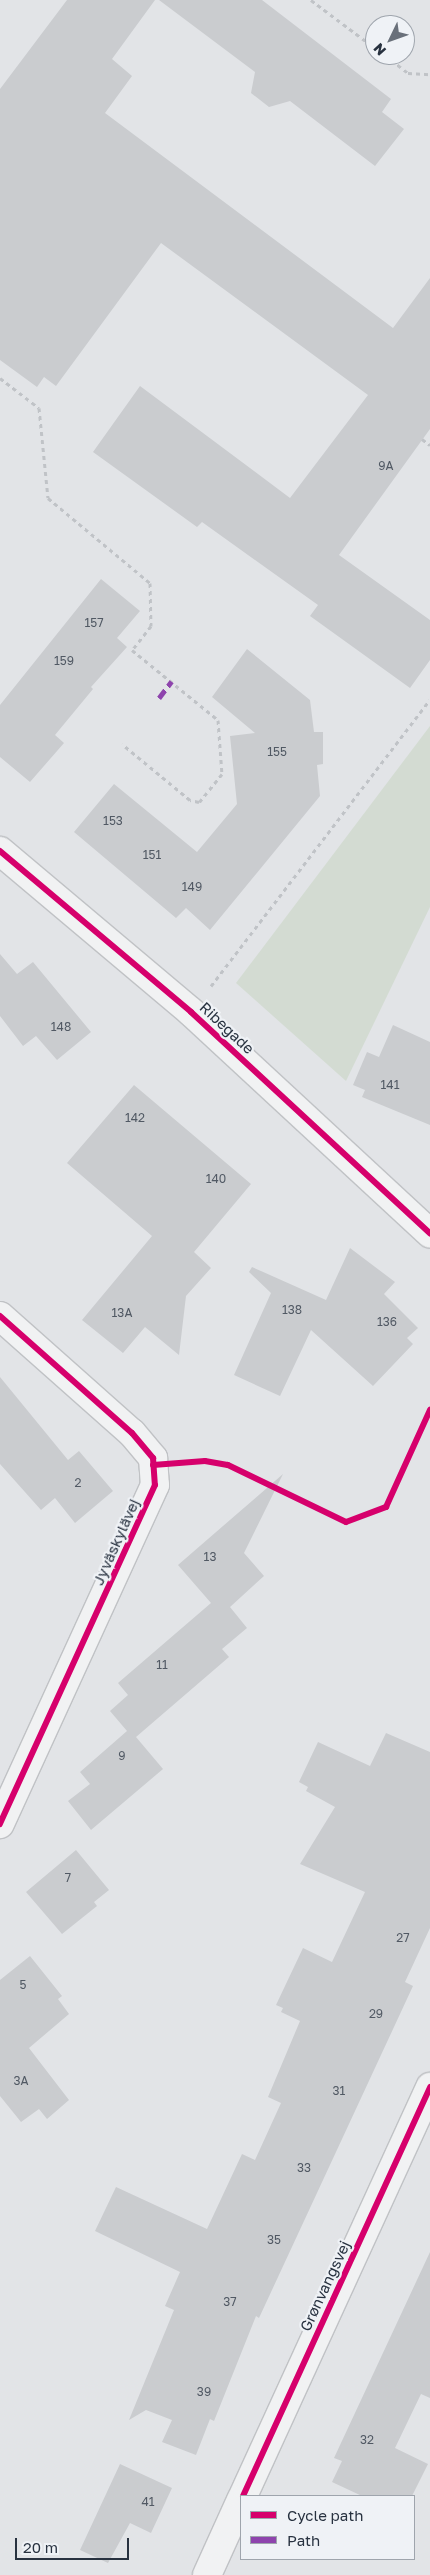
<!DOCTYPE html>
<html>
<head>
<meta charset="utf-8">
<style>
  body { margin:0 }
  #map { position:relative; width:430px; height:2575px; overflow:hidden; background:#e2e4e7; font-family:"Golos Text",sans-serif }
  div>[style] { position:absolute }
  .green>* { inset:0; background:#d3dbd2 }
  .building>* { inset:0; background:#cacccf }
  .path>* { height:3px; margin-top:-1.5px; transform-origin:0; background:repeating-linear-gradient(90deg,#c0c3c7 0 4px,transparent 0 8px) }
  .roads { filter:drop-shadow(1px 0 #c0c2c5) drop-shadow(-1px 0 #c0c2c5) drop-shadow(0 1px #c0c2c5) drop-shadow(0 -1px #c0c2c5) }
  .street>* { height:28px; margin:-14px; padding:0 14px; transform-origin:14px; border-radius:14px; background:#f1f2f3 }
  .quiet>* { height:5px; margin-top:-2.5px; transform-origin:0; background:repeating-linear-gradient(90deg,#8e44ad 0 10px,transparent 0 15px) }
  .cycleway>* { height:6px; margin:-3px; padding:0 3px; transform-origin:3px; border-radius:3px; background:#d6006c }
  span { translate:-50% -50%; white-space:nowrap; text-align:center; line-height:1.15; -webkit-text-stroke:4.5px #eff2f6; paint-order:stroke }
  .number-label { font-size:12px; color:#515964 }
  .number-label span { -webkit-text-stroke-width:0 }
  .street-label { font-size:15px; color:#283240 }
  .legend { position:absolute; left:240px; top:2495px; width:175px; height:65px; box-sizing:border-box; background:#eff2f6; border:1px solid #9fa5ad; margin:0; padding:6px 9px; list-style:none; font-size:15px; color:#283240 }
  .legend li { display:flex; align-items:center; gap:10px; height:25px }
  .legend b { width:25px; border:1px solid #9fa5ad }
  .north { position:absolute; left:365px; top:15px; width:50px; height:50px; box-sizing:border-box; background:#eff2f6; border:1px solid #9fa5ad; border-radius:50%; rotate:228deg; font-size:14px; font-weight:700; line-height:20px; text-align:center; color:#283240 }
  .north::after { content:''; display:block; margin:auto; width:18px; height:22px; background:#69707a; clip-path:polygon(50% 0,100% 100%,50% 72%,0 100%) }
  .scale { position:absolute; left:15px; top:2538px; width:114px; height:22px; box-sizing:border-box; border:2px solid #283240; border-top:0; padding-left:6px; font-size:15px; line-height:18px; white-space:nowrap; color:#283240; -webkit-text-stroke:4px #eff2f6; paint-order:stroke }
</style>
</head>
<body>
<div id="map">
  <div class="green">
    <i style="clip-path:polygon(430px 726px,430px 907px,346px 1081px,236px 983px)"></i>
  </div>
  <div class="building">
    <i style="clip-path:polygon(67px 0,155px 0,112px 59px,132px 76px,105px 113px,393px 328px,430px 278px,430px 429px,339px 555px,430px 620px,430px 660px,410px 688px,310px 616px,318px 605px,202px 522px,197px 527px,93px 452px,140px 386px,290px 498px,368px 395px,161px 243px,56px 386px,44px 377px,37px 387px,0 360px,0 89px)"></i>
    <i style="clip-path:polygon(159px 0,262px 0,391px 99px,382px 112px,404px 129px,375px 166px,290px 101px,269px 107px,251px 93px,255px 72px)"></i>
    <i style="clip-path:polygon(101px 579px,140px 611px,117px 638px,127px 647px,91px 687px,93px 689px,55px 735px,64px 743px,30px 782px,0 757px,0 705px)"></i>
    <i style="clip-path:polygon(247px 649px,310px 700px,314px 732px,323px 732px,323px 764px,317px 765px,320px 796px,210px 930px,186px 908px,176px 918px,74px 832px,114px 784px,197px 852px,237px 804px,230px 736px,255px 733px,212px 697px)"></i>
    <i style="clip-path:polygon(0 954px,17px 974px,33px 962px,91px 1032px,57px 1060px,36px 1036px,23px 1046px,0 1016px)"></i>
    <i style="clip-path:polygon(393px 1025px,430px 1042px,430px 1125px,362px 1097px,365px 1090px,353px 1085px,367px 1052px,379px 1057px)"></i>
    <i style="clip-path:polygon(134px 1085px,251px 1184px,194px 1252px,211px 1268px,186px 1296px,179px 1355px,145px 1327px,123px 1353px,82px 1320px,152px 1236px,67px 1163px)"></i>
    <i style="clip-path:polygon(350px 1248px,395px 1282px,384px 1294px,418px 1328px,407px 1338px,413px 1344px,373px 1386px,311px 1330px,280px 1396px,234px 1375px,271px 1293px,249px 1272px,252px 1267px,326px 1300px)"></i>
    <i style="clip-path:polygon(0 1377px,68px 1460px,79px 1451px,113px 1491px,75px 1523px,55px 1498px,41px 1510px,0 1464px)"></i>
    <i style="clip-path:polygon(283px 1474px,244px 1553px,264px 1576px,230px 1607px,247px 1628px,222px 1649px,229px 1657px,136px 1737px,163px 1769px,91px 1830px,68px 1801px,90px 1784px,80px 1772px,127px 1731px,110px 1711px,128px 1695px,118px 1683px,211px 1603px,178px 1565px)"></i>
    <i style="clip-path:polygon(386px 1733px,430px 1752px,430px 1928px,405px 1982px,413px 1986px,259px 2318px,256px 2316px,214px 2421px,210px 2419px,196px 2455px,162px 2442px,172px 2420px,146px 2410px,129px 2420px,174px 2310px,165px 2306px,180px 2272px,95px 2231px,116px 2187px,207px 2229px,242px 2154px,255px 2160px,281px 2103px,268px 2097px,300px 2021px,281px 2012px,283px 2008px,276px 2005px,303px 1948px,332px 1962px,365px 1892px,300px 1864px,335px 1807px,306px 1791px,308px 1787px,299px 1782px,318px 1742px,370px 1766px)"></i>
    <i style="clip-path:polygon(76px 1850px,109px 1890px,94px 1902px,97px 1906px,62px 1934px,26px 1892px)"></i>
    <i style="clip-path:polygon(30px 1956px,62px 1996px,58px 1999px,69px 2014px,29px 2048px,69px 2100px,47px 2119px,39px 2109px,21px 2122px,0 2096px,0 1980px)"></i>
    <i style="clip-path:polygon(430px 2252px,430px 2398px,421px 2394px,395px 2448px,428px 2464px,412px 2496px,362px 2496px,332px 2482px,342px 2461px,334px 2458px)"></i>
    <i style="clip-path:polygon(120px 2464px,172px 2488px,151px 2533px,130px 2523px,108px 2563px,80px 2550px)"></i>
  </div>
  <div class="path">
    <i style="left:311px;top:0;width:80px;rotate:36.9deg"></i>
    <i style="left:385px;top:55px;width:29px;rotate:38deg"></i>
    <i style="left:408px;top:73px;width:22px;rotate:3deg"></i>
    <i style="left:0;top:378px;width:49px;rotate:37.6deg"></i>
    <i style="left:39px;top:408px;width:90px;rotate:84.3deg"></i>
    <i style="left:48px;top:498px;width:133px;rotate:39.8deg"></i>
    <i style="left:150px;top:583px;width:43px;rotate:88.7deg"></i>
    <i style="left:151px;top:626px;width:31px;rotate:128deg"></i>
    <i style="left:132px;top:650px;width:111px;rotate:39.1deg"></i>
    <i style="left:218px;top:720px;width:54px;rotate:85.8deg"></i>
    <i style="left:222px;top:774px;width:36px;rotate:129deg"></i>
    <i style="left:199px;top:802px;width:9px;rotate:-167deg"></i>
    <i style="left:190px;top:800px;width:88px;rotate:-140.5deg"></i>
    <i style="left:422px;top:439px;width:10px;rotate:37deg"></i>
    <i style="left:211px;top:986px;width:360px;rotate:-52.6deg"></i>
  </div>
  <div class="roads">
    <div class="street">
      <i style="left:0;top:851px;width:250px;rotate:40.1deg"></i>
      <i style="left:191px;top:1012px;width:326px;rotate:42.8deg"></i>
      <i style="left:0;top:1316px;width:176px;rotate:41.6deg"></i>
      <i style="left:132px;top:1433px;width:33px;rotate:50deg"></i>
      <i style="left:153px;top:1458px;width:27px;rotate:86deg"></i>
      <i style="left:155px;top:1485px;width:373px;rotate:114.6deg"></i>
      <i style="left:243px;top:2496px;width:450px;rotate:-65.4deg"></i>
      <i style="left:207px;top:2575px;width:82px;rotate:-65.6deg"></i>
    </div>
  </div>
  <div class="quiet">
    <i style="left:159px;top:698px;width:21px;rotate:-53deg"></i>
  </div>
  <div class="cycleway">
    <i style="left:0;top:851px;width:250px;rotate:40.1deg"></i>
    <i style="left:191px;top:1012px;width:326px;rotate:42.8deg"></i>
    <i style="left:0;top:1316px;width:176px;rotate:41.6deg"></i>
    <i style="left:132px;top:1433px;width:33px;rotate:50deg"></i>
    <i style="left:153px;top:1458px;width:27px;rotate:86deg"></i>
    <i style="left:155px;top:1485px;width:373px;rotate:114.6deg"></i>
    <i style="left:153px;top:1465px;width:52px;rotate:-4.4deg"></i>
    <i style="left:205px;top:1461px;width:23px;rotate:10deg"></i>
    <i style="left:228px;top:1465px;width:131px;rotate:25.8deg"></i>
    <i style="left:346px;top:1522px;width:43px;rotate:-20.6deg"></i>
    <i style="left:386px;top:1507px;width:107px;rotate:-65.6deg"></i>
    <i style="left:243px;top:2496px;width:450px;rotate:-65.4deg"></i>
  </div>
  <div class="number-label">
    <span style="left:386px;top:466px">9A</span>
    <span style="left:94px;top:623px">157</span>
    <span style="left:64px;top:661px">159</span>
    <span style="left:277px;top:752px">155</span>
    <span style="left:113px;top:821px">153</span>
    <span style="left:152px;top:855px">151</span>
    <span style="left:192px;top:887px">149</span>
    <span style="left:61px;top:1027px">148</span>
    <span style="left:390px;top:1085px">141</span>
    <span style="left:135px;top:1118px">142</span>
    <span style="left:216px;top:1179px">140</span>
    <span style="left:292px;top:1310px">138</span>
    <span style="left:122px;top:1313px">13A</span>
    <span style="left:387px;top:1322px">136</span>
    <span style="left:78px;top:1483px">2</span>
    <span style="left:210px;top:1557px">13</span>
    <span style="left:162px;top:1665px">11</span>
    <span style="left:122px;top:1756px">9</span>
    <span style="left:68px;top:1878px">7</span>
    <span style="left:403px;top:1938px">27</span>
    <span style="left:23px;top:1985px">5</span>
    <span style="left:376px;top:2014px">29</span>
    <span style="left:21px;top:2081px">3A</span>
    <span style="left:339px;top:2091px">31</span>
    <span style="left:304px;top:2168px">33</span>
    <span style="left:274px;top:2240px">35</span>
    <span style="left:230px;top:2302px">37</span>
    <span style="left:204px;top:2392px">39</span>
    <span style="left:367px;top:2440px">32</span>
    <span style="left:148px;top:2502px">41</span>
  </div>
  <div class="street-label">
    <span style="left:227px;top:1028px;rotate:43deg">Ribegade</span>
    <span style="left:116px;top:1542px;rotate:-66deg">Jyväskylävej</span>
    <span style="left:325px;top:2286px;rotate:-65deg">Grønvangsvej</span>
  </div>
  <ul class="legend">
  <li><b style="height:6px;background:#d6006c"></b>Cycle path</li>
  <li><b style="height:6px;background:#8e44ad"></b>Path</li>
  </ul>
  <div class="north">N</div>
  <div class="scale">20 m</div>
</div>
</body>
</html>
